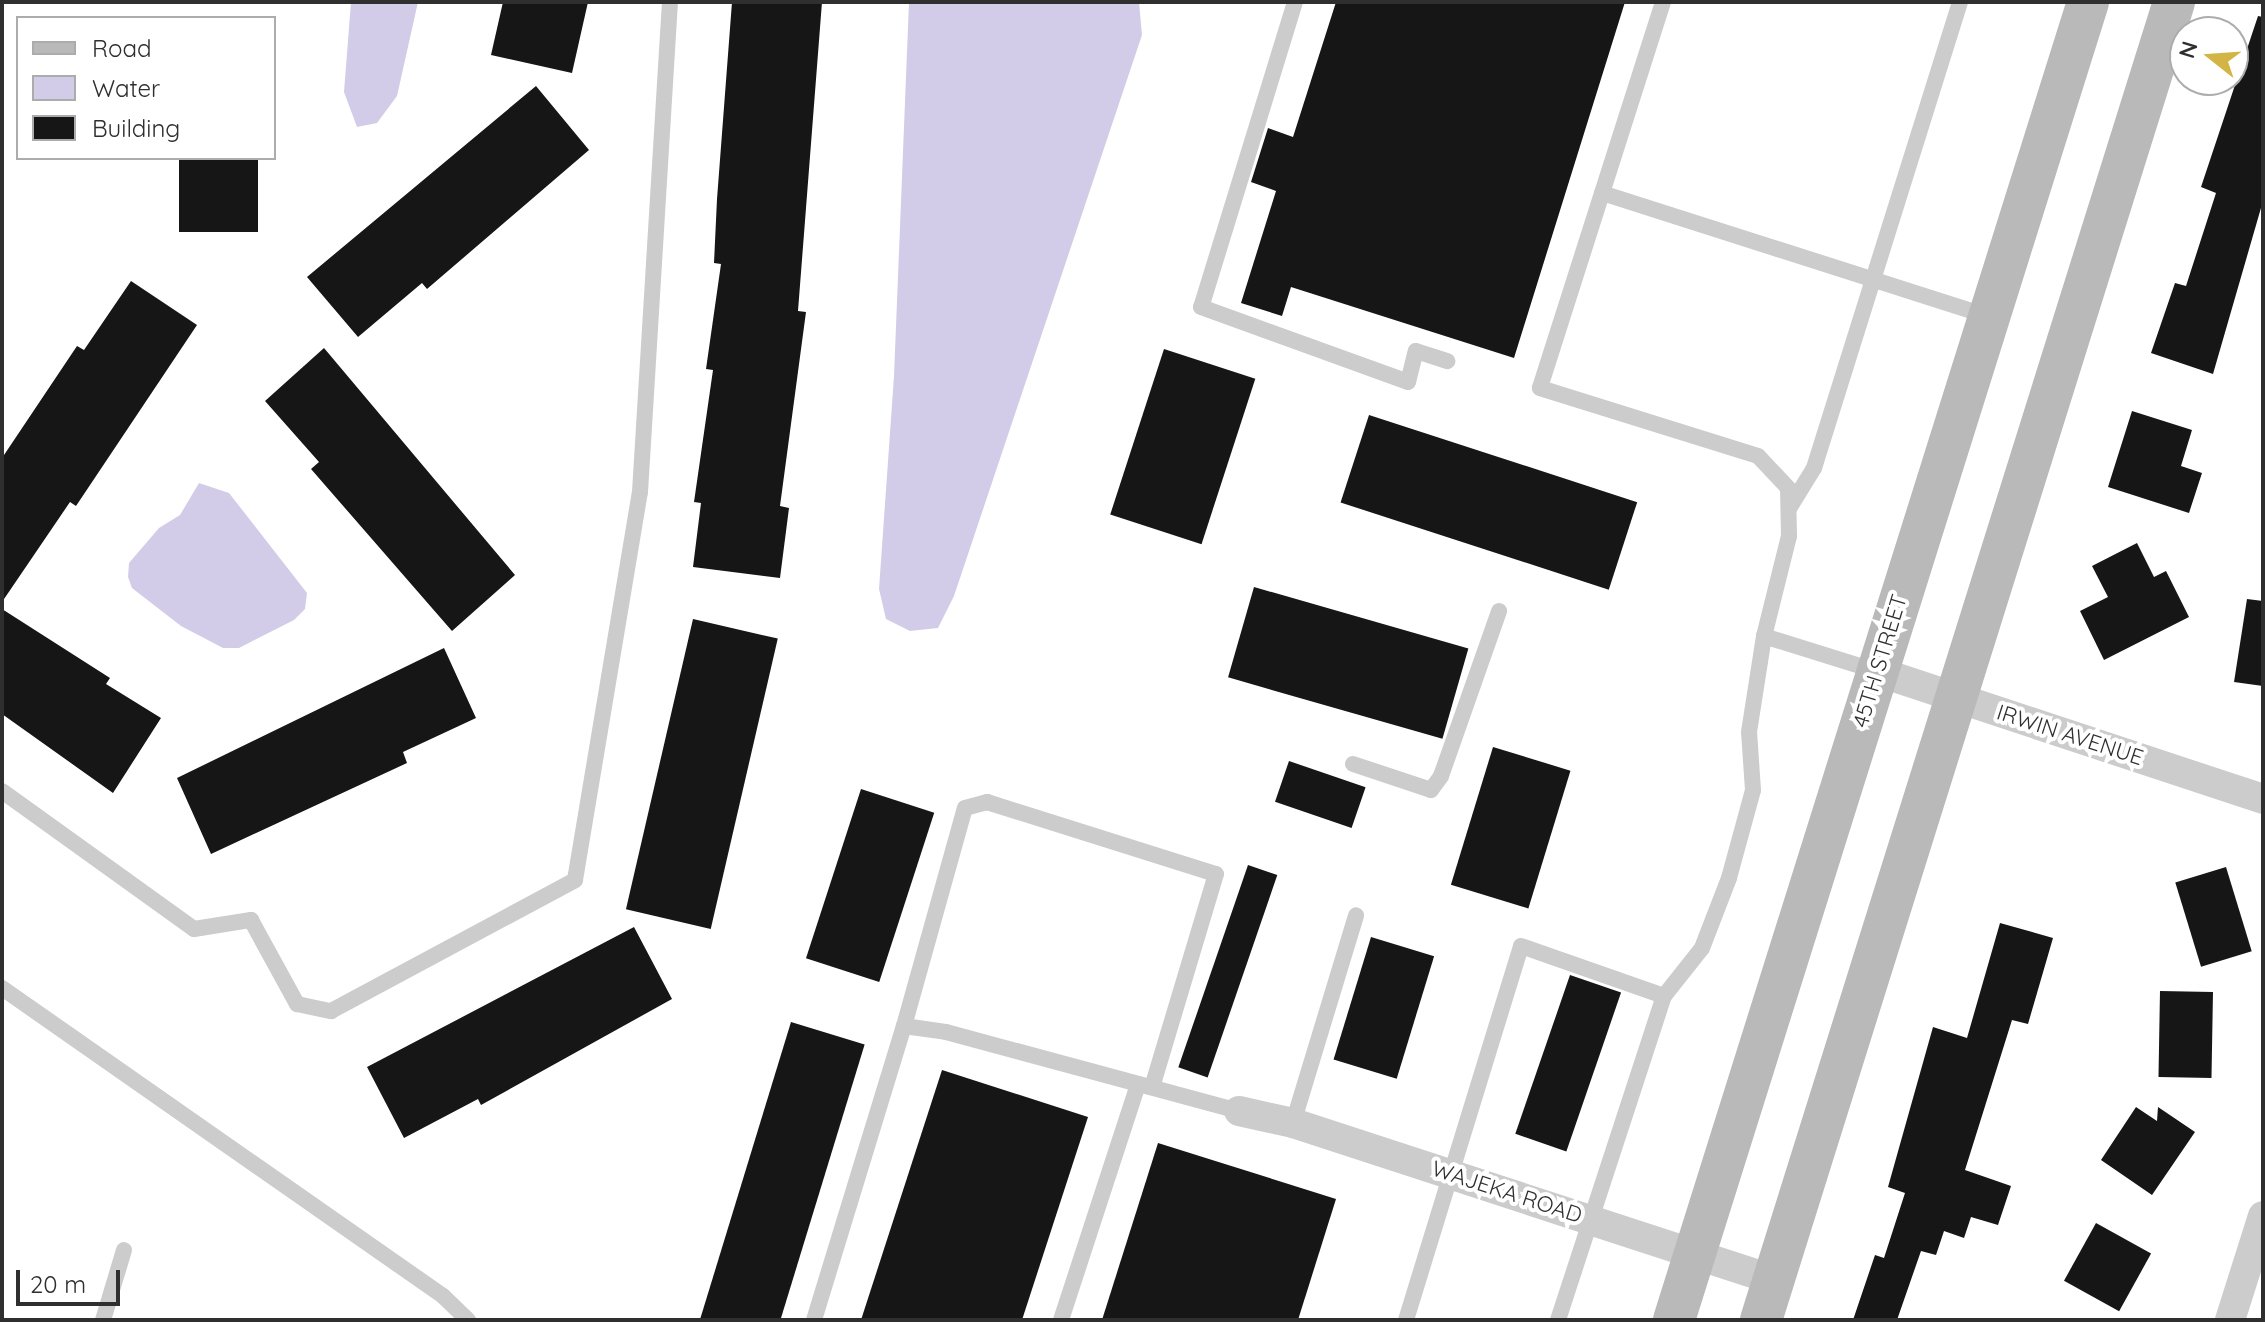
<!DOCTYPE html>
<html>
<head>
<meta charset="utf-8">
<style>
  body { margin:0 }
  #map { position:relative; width:2265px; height:1322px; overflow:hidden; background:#fff; font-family:Quicksand,sans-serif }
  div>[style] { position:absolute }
  .water>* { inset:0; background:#d3cce8 }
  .building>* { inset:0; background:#161616; transform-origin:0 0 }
  .lane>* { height:16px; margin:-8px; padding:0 8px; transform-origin:8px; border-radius:8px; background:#ccc }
  .street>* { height:30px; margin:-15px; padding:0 15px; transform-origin:15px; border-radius:15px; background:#ccc }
  .secondary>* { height:42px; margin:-21px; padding:0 21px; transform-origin:21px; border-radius:21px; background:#b9b9b9 }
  span { translate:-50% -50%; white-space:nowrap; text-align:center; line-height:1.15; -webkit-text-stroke:8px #fff; paint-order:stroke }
  .street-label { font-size:22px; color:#2f2f2f }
  .frame { position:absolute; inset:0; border:4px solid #2f2f2f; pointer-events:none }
  .legend { position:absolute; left:16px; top:16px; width:260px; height:144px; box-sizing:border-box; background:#fff; border:2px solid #acacac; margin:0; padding:10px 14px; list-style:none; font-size:24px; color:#2f2f2f }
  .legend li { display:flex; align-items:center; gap:16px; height:40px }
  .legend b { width:40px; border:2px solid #acacac }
  .north { position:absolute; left:2169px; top:16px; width:80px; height:80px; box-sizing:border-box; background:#fff; border:2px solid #acacac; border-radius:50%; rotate:287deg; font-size:22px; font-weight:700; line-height:32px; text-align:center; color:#2f2f2f }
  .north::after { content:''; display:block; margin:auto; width:28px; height:36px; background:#d2b544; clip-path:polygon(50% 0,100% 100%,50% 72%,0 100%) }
  .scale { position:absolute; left:16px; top:1270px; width:104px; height:36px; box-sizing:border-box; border:4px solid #2f2f2f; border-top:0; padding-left:10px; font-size:24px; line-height:28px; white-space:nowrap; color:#2f2f2f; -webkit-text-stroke:6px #fff; paint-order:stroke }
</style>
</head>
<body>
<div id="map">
  <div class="water">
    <i style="clip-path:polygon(351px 2px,418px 2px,397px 96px,377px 123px,357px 127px,344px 92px)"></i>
    <i style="clip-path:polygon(909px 2px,1139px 2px,1142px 35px,954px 596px,938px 628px,910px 631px,886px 619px,879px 589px,894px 376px)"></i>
    <i style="clip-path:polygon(199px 483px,229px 493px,307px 593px,305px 609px,294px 620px,239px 648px,223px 648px,181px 626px,132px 588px,128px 577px,129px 563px,159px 528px,180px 515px)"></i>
  </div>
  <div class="building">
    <i style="clip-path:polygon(503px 2px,588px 2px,572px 73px,491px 55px)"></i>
    <i style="clip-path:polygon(732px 2px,822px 2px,798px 311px,806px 312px,780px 506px,789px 508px,780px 578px,693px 567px,701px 503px,694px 502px,713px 370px,706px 369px,721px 264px,714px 263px,717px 199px)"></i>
    <i style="clip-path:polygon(1336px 2px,1625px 2px,1514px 358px,1291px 287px,1282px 316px,1241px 303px,1276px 191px,1251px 182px,1268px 128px,1293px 137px)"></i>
    <i style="clip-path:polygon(2258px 16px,2263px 17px,2263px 201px,2213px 374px,2151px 353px,2175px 283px,2186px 286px,2216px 193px,2201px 187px)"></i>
    <i style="clip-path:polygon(536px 86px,589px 150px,427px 289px,422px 283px,358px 337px,307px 277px)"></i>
    <i style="left:179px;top:158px;width:79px;height:74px"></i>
    <i style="clip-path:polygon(131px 281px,197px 325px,76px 506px,70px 502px,2px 602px,2px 458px,77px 346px,84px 350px)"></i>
    <i style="clip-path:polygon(324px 348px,515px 575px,452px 631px,311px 469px,319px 462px,265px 401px)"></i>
    <i style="left:1164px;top:349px;width:96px;height:174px;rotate:18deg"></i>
    <i style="clip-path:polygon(2132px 411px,2192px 430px,2181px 466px,2202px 473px,2189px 513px,2108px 487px)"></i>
    <i style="left:1369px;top:415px;width:282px;height:92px;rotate:18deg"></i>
    <i style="clip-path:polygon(2137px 543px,2154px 577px,2166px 571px,2189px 617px,2104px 660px,2080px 611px,2108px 597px,2092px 566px)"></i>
    <i style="left:1254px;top:587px;width:223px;height:94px;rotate:16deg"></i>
    <i style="clip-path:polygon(2247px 599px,2263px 601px,2263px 686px,2234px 682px)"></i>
    <i style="clip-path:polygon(2px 609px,110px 678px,106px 684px,161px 718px,113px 793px,2px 714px)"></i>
    <i style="left:693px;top:619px;width:87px;height:298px;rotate:13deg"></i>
    <i style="clip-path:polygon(444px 648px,476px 718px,403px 752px,407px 763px,211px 854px,177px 778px)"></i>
    <i style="left:1493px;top:747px;width:81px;height:144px;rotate:17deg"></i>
    <i style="left:1289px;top:761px;width:81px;height:43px;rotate:19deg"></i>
    <i style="left:861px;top:789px;width:77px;height:178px;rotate:18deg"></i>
    <i style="left:1248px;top:865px;width:31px;height:214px;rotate:19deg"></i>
    <i style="left:2226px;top:867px;width:88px;height:53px;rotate:73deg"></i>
    <i style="clip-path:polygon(2000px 923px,2053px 938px,2028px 1024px,2012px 1020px,1965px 1170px,2011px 1186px,1998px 1225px,1971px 1217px,1964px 1238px,1944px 1231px,1936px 1255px,1921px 1251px,1897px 1320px,1853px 1320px,1875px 1255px,1884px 1258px,1905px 1193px,1888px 1187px,1933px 1027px,1967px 1038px)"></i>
    <i style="clip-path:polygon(634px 927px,672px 999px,481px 1105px,478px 1099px,404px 1138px,367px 1067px)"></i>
    <i style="left:1371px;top:937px;width:66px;height:128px;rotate:17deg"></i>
    <i style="left:1570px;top:975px;width:54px;height:168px;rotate:19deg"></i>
    <i style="left:2160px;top:991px;width:53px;height:86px;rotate:1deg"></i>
    <i style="left:791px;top:1022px;width:77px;height:313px;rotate:17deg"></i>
    <i style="clip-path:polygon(942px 1070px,1088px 1117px,1022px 1320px,861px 1320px)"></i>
    <i style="clip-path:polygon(2136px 1107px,2157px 1121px,2158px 1107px,2195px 1132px,2152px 1195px,2101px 1160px)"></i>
    <i style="clip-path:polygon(1158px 1143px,1336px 1199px,1298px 1320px,1102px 1320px)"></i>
    <i style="left:2096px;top:1223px;width:63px;height:66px;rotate:29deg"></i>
  </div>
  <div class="lane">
    <i style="left:1295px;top:2px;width:319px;rotate:107.1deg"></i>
    <i style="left:1201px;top:307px;width:220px;rotate:19.9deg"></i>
    <i style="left:1408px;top:382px;width:32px;rotate:-76deg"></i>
    <i style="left:1416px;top:351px;width:33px;rotate:18deg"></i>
    <i style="left:1663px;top:2px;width:405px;rotate:107.7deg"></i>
    <i style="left:1540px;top:388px;width:228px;rotate:17.3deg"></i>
    <i style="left:1758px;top:456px;width:44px;rotate:46.8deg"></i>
    <i style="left:1788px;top:488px;width:48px;rotate:88.8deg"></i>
    <i style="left:1789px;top:536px;width:103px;rotate:104deg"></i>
    <i style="left:1764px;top:636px;width:117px;rotate:17.4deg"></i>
    <i style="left:1602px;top:193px;width:404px;rotate:17.7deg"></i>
    <i style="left:1790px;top:507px;width:46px;rotate:-58.4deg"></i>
    <i style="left:1814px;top:468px;width:488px;rotate:-72.6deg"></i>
    <i style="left:1353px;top:764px;width:82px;rotate:18.4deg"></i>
    <i style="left:1431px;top:790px;width:17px;rotate:-54deg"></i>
    <i style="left:1441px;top:776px;width:175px;rotate:-70.6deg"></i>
    <i style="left:2px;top:791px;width:236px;rotate:35.7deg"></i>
    <i style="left:194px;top:929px;width:58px;rotate:-9deg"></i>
    <i style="left:251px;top:920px;width:96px;rotate:61.3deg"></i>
    <i style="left:297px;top:1004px;width:35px;rotate:12deg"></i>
    <i style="left:331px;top:1011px;width:277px;rotate:-28.2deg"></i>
    <i style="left:575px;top:880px;width:393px;rotate:-80.5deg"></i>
    <i style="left:640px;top:492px;width:491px;rotate:-86.5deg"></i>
    <i style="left:2px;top:988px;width:538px;rotate:34.93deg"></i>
    <i style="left:443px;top:1296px;width:35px;rotate:44deg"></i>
    <i style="left:904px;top:1026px;width:226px;rotate:-74.4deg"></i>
    <i style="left:965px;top:808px;width:23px;rotate:-15deg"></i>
    <i style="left:987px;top:802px;width:240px;rotate:17.5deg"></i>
    <i style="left:1216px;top:874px;width:222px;rotate:106.7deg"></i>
    <i style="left:1293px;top:1123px;width:217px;rotate:-73.1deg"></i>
    <i style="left:103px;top:1320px;width:73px;rotate:-73.3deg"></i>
    <i style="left:814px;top:1320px;width:307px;rotate:-73deg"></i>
    <i style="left:904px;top:1026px;width:42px;rotate:8.1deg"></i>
    <i style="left:946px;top:1032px;width:303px;rotate:15.1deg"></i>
    <i style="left:1061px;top:1320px;width:248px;rotate:-71.9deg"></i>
    <i style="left:1406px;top:1320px;width:391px;rotate:-72.9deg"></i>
    <i style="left:1521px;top:946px;width:151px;rotate:19.3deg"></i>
    <i style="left:1558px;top:1320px;width:341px;rotate:-71.9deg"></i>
    <i style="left:1664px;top:996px;width:61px;rotate:-51.6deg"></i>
    <i style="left:1702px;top:948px;width:75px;rotate:-68.9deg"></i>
    <i style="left:1729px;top:878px;width:91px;rotate:-74.7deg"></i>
    <i style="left:1753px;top:790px;width:58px;rotate:-93.9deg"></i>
    <i style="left:1749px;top:732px;width:97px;rotate:-81.1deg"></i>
  </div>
  <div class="street">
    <i style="left:1876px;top:671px;width:408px;rotate:18.3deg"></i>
    <i style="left:1239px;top:1111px;width:55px;rotate:12.5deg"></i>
    <i style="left:1293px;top:1123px;width:506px;rotate:18.08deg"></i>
    <i style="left:2230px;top:1320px;width:109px;rotate:-72.4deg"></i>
  </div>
  <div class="secondary">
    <i style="left:1674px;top:1320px;width:1381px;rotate:-72.56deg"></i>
    <i style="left:1761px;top:1320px;width:1381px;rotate:-72.6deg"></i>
  </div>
  <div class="street-label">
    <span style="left:1880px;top:661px;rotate:-73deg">45TH STREET</span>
    <span style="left:2070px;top:735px;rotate:18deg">IRWIN AVENUE</span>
    <span style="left:1507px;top:1192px;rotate:18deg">WAJEKA ROAD</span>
  </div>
  <div class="frame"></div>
  <ul class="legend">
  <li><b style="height:10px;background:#b9b9b9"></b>Road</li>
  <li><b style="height:22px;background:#d3cce8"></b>Water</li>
  <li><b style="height:22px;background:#161616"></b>Building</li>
  </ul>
  <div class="north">N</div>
  <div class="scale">20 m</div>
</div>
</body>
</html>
